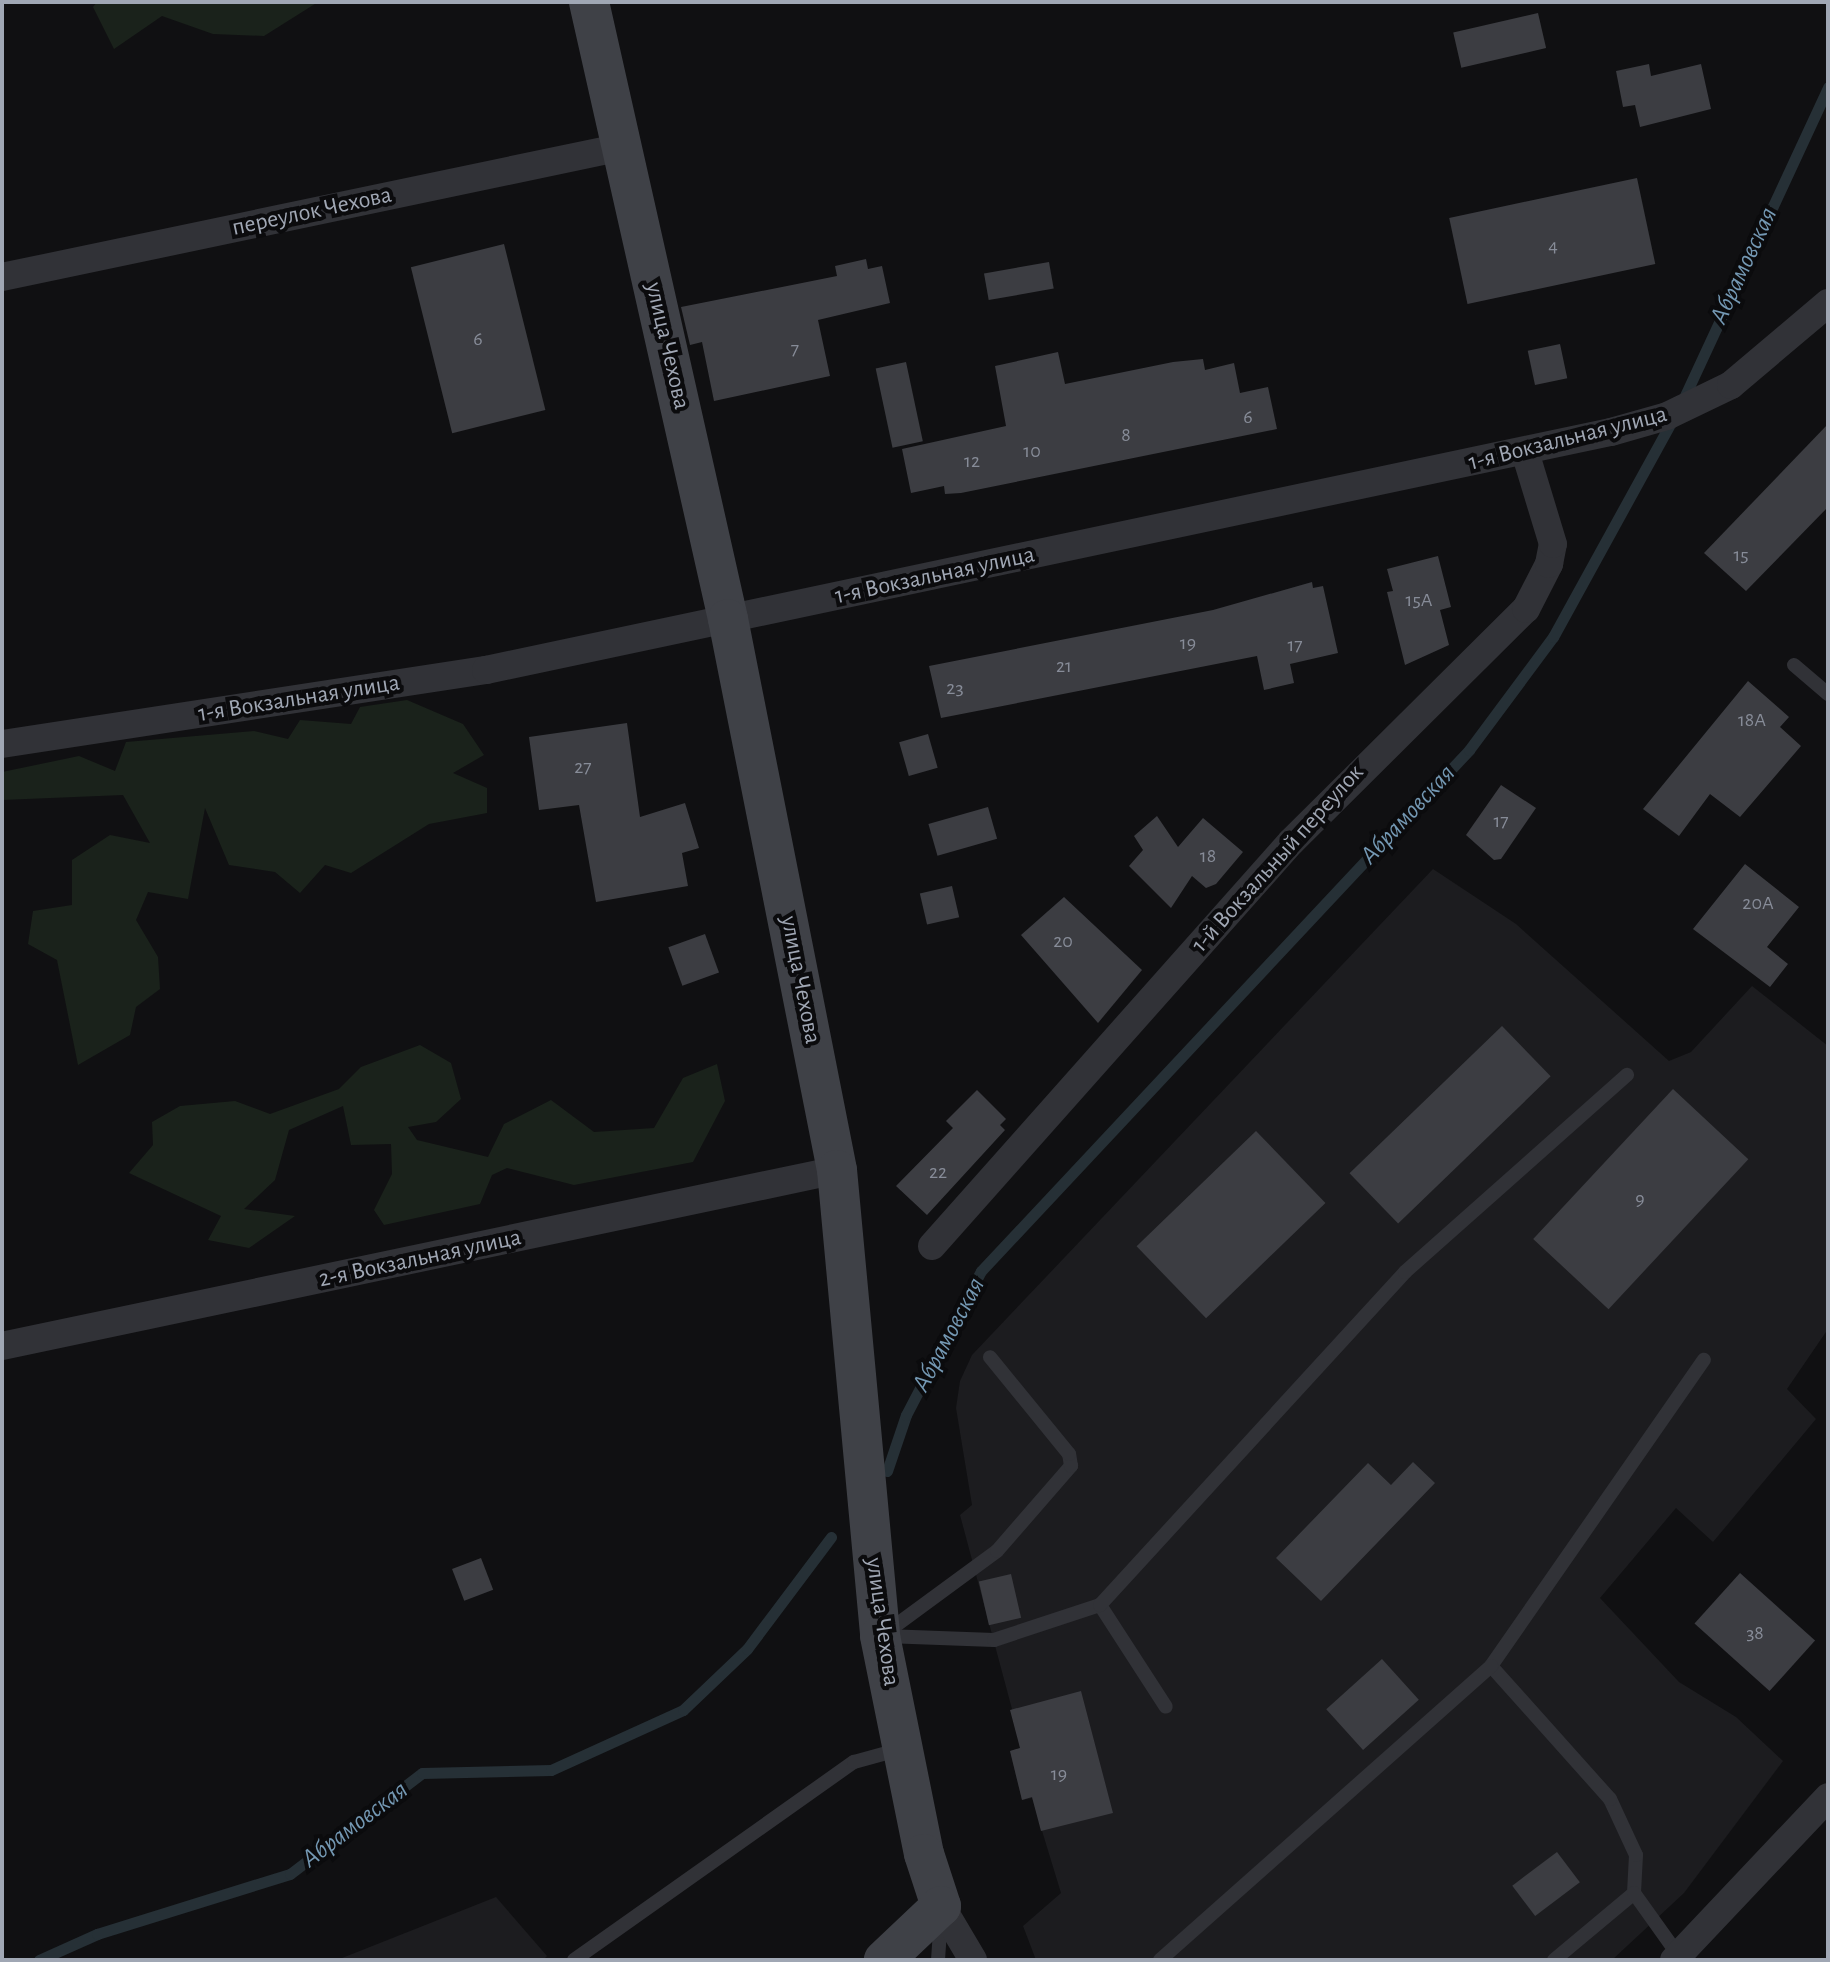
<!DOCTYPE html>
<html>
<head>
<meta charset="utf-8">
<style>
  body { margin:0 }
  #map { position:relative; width:1830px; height:1962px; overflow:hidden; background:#101012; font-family:"Alegreya Sans",sans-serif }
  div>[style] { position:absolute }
  .built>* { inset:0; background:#1c1c1f }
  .green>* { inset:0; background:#1a221b }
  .stream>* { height:11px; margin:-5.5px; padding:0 5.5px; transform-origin:5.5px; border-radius:5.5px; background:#263036 }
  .building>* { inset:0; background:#3c3d42; transform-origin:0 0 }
  .lane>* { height:14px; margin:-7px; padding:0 7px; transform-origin:7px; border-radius:7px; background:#313237 }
  .street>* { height:28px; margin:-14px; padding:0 14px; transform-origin:14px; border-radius:14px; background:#313237 }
  .secondary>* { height:40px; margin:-20px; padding:0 20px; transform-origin:20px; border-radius:20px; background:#3f4147 }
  span { translate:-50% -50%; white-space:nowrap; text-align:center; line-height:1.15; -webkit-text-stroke:8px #0b0b0d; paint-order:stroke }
  .number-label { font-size:20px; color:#878c98 }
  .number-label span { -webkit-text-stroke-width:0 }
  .street-label { font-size:24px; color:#a0a7b4 }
  .water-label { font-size:26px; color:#7498b3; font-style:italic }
  .frame { position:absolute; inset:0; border:4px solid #a0a7b4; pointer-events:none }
</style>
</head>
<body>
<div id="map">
  <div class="built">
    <i style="clip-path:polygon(1433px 869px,1516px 924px,1669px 1061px,1691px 1052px,1752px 986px,1828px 1046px,1828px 1329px,1787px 1389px,1816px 1419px,1713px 1542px,1676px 1508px,1600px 1598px,1679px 1682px,1736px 1717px,1783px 1761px,1684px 1893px,1612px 1960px,1036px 1960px,1023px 1926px,1061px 1893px,1032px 1798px,1022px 1800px,1010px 1751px,1020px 1748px,1012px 1709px,960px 1515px,972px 1505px,956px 1408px,960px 1381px,972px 1355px)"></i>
    <i style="clip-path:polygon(496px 1897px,547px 1956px,543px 1960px,337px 1960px)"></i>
  </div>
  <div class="green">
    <i style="clip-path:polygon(97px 2px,318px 2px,264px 36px,213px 34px,162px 16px,114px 49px,93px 7px)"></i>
    <i style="clip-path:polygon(407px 700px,463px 724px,484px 755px,453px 773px,487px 788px,487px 813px,429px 824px,351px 873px,325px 865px,300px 893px,275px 872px,229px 865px,205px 808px,188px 899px,148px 892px,136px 920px,158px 957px,160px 989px,136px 1007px,130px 1035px,78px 1065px,57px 960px,28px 944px,33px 911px,72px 905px,72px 860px,110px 835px,150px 843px,123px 795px,2px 800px,2px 772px,79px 756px,115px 771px,126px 742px,254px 731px,288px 739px,300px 720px,351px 724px,360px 707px)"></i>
    <i style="clip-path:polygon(420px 1045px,451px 1063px,461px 1099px,436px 1122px,408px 1127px,417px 1140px,488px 1157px,504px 1124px,551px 1100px,594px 1132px,654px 1128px,683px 1078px,717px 1064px,725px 1101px,693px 1162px,574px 1185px,507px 1168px,492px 1175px,480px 1204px,384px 1225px,374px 1210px,392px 1174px,391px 1144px,351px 1145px,343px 1106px,289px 1130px,275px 1180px,244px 1209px,295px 1216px,249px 1248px,208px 1240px,221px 1216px,129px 1173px,153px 1145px,152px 1122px,180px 1106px,235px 1101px,270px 1114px,339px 1089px,361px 1067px)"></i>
  </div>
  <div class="stream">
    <i style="left:1682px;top:402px;width:347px;rotate:-65.1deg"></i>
    <i style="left:887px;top:1471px;width:59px;rotate:-71.3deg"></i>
    <i style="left:906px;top:1415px;width:162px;rotate:-62.5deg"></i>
    <i style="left:981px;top:1271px;width:714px;rotate:-46.87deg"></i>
    <i style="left:1469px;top:750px;width:141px;rotate:-53.4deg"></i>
    <i style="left:1553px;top:637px;width:251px;rotate:-61.2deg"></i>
    <i style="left:39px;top:1960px;width:64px;rotate:-24.1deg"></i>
    <i style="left:97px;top:1934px;width:202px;rotate:-17.3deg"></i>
    <i style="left:290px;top:1874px;width:166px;rotate:-37.4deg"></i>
    <i style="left:422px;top:1773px;width:129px;rotate:-1.3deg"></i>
    <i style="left:551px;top:1770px;width:145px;rotate:-24.4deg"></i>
    <i style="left:683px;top:1710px;width:88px;rotate:-43.6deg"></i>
    <i style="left:747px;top:1649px;width:140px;rotate:-53.1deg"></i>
  </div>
  <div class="building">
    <i style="left:1538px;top:13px;width:36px;height:87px;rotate:77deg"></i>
    <i style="clip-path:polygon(1649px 64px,1651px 76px,1701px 64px,1711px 109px,1640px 127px,1635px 105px,1623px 107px,1616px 71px)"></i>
    <i style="left:1637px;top:178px;width:88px;height:192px;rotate:78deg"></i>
    <i style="left:504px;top:244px;width:171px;height:96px;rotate:76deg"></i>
    <i style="clip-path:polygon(866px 259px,868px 269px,882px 266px,890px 303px,818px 320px,830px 376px,714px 401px,702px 342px,690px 345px,681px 307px,837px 276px,835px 266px)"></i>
    <i style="left:1049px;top:262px;width:27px;height:66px;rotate:80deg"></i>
    <i style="left:1560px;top:344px;width:35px;height:33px;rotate:78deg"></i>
    <i style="clip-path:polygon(1058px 352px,1065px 384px,1173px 362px,1203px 359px,1205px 370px,1234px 363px,1240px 393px,1268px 387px,1277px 429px,961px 493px,945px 494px,944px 486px,911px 493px,902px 449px,1006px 426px,995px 366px)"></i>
    <i style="left:906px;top:362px;width:81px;height:31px;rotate:78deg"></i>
    <i style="clip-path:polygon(1828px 424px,1828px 507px,1746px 591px,1704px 553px)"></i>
    <i style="clip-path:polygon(1438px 556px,1451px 607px,1440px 610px,1449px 645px,1405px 665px,1387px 592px,1393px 591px,1387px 569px)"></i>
    <i style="clip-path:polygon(1312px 582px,1313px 588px,1323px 586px,1338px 653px,1290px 664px,1294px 683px,1264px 690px,1257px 656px,941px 718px,929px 666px,1213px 610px)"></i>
    <i style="clip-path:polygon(1748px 681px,1789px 717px,1780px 727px,1801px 746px,1740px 817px,1710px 794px,1679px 836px,1643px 809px)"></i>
    <i style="clip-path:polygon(627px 723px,640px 817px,685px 803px,699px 848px,682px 853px,688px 886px,596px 902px,579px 805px,539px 810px,529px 737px)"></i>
    <i style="left:928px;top:734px;width:35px;height:30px;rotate:74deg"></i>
    <i style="clip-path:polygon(1501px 785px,1536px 808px,1501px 859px,1494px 860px,1466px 835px)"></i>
    <i style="left:988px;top:807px;width:33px;height:62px;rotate:74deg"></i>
    <i style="clip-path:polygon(1157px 816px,1178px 847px,1203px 818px,1243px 852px,1216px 884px,1206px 888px,1192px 876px,1171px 908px,1129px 866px,1143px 850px,1134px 836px)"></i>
    <i style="clip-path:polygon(1745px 864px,1799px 907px,1767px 947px,1788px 964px,1770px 987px,1693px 929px)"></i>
    <i style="left:952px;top:886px;width:32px;height:33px;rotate:77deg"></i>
    <i style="clip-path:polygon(1064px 897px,1142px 970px,1098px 1023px,1021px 935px)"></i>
    <i style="left:705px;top:934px;width:41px;height:39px;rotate:70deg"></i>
    <i style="left:1502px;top:1026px;width:70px;height:212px;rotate:46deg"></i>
    <i style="left:1673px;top:1089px;width:103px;height:205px;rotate:43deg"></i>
    <i style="clip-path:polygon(977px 1090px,1006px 1119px,1000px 1125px,1005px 1130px,927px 1215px,896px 1186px,953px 1128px,946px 1121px)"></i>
    <i style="left:1256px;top:1131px;width:100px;height:166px;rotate:46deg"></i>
    <i style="clip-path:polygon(1413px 1462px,1435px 1483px,1321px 1601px,1276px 1558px,1368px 1463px,1391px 1485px)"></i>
    <i style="left:481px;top:1558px;width:34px;height:31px;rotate:69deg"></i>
    <i style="left:1740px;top:1573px;width:101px;height:68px;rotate:42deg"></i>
    <i style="left:1011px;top:1574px;width:45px;height:33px;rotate:77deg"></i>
    <i style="left:1382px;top:1659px;width:55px;height:75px;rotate:48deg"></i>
    <i style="clip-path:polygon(1081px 1691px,1113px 1813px,1041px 1831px,1032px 1797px,1022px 1800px,1010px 1751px,1020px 1748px,1010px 1710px)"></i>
    <i style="left:1557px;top:1852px;width:38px;height:56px;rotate:53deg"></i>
  </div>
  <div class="lane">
    <i style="left:1794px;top:665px;width:45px;rotate:40.5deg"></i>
    <i style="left:1100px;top:1605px;width:121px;rotate:57.1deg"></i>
    <i style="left:884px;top:1634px;width:140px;rotate:-36.3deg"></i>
    <i style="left:997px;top:1551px;width:113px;rotate:-49deg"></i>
    <i style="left:1071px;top:1466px;width:12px;rotate:-99deg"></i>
    <i style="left:1069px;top:1454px;width:125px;rotate:-129.2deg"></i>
    <i style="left:885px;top:1636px;width:109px;rotate:2.1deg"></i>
    <i style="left:994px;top:1640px;width:112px;rotate:-18.3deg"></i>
    <i style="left:1100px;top:1605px;width:452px;rotate:-47.5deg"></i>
    <i style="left:1405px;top:1272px;width:297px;rotate:-41.6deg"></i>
    <i style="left:1634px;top:1893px;width:38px;rotate:-87deg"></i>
    <i style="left:1636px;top:1855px;width:62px;rotate:-114.9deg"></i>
    <i style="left:1610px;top:1799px;width:178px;rotate:-131.8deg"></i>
    <i style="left:1491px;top:1666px;width:373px;rotate:-55.2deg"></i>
    <i style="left:574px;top:1960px;width:343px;rotate:-35.3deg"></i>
    <i style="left:854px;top:1762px;width:49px;rotate:-15.5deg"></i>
    <i style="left:938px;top:1960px;width:44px;rotate:-86.1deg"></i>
    <i style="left:1160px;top:1960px;width:443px;rotate:-41.6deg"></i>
    <i style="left:1554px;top:1960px;width:104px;rotate:-39.9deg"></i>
    <i style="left:1634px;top:1893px;width:77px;rotate:54.5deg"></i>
  </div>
  <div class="street">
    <i style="left:2px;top:277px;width:633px;rotate:-11.84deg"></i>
    <i style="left:2px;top:744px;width:490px;rotate:-8.7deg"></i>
    <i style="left:486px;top:670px;width:1150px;rotate:-11.95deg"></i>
    <i style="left:1611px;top:432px;width:58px;rotate:-15.9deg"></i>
    <i style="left:1667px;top:416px;width:71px;rotate:-25.8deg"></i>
    <i style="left:1731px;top:385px;width:127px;rotate:-40.2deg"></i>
    <i style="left:932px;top:1246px;width:540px;rotate:-48.38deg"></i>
    <i style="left:1291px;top:842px;width:331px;rotate:-44.8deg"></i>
    <i style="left:1526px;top:609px;width:51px;rotate:-62.9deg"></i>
    <i style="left:1549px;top:564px;width:20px;rotate:-79deg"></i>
    <i style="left:1553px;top:544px;width:96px;rotate:-106.9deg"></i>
    <i style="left:2px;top:1346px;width:853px;rotate:-11.9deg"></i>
    <i style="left:941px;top:1906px;width:63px;rotate:59.3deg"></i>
    <i style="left:1674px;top:1960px;width:224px;rotate:-46.6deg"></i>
  </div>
  <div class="secondary">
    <i style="left:589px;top:2px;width:632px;rotate:77.3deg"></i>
    <i style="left:728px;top:619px;width:562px;rotate:78.81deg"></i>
    <i style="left:837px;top:1170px;width:468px;rotate:84.7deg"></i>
    <i style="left:880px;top:1636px;width:222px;rotate:78.6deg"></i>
    <i style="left:924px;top:1854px;width:55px;rotate:71.9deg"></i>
    <i style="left:941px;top:1906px;width:79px;rotate:136.5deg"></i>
  </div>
  <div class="number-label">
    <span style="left:1553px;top:246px">4</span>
    <span style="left:478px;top:339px">6</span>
    <span style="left:795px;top:349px">7</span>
    <span style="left:1248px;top:417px">6</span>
    <span style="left:1126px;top:435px">8</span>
    <span style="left:1032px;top:451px">10</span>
    <span style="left:972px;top:461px">12</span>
    <span style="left:1741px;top:555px">15</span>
    <span style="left:1419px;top:600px">15А</span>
    <span style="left:1188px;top:643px">19</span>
    <span style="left:1295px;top:645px">17</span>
    <span style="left:1064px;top:666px">21</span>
    <span style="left:955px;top:688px">23</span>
    <span style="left:1752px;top:720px">18А</span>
    <span style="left:583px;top:767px">27</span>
    <span style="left:1501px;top:821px">17</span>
    <span style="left:1208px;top:856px">18</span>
    <span style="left:1758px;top:903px">20А</span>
    <span style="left:1063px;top:941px">20</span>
    <span style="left:938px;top:1172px">22</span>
    <span style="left:1640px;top:1199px">9</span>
    <span style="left:1755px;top:1633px">38</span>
    <span style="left:1059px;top:1774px">19</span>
  </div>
  <div class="street-label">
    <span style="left:312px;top:212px;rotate:-12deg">переулок Чехова</span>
    <span style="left:667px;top:346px;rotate:77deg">улица Чехова</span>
    <span style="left:1568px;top:439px;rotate:-14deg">1-я Вокзальная улица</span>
    <span style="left:935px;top:576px;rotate:-12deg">1-я Вокзальная улица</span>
    <span style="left:299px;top:699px;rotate:-9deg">1-я Вокзальная улица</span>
    <span style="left:1278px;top:859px;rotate:-48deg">1-й Вокзальный переулок</span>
    <span style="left:800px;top:980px;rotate:79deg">улица Чехова</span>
    <span style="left:420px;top:1259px;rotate:-12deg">2-я Вокзальная улица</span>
    <span style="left:882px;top:1622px;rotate:82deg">улица Чехова</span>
  </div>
  <div class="water-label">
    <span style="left:1744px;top:266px;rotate:-65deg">Абрамовская</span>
    <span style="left:1408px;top:815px;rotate:-47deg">Абрамовская</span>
    <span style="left:949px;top:1335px;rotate:-62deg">Абрамовская</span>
    <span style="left:355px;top:1825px;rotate:-37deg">Абрамовская</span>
  </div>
  <div class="frame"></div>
</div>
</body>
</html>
